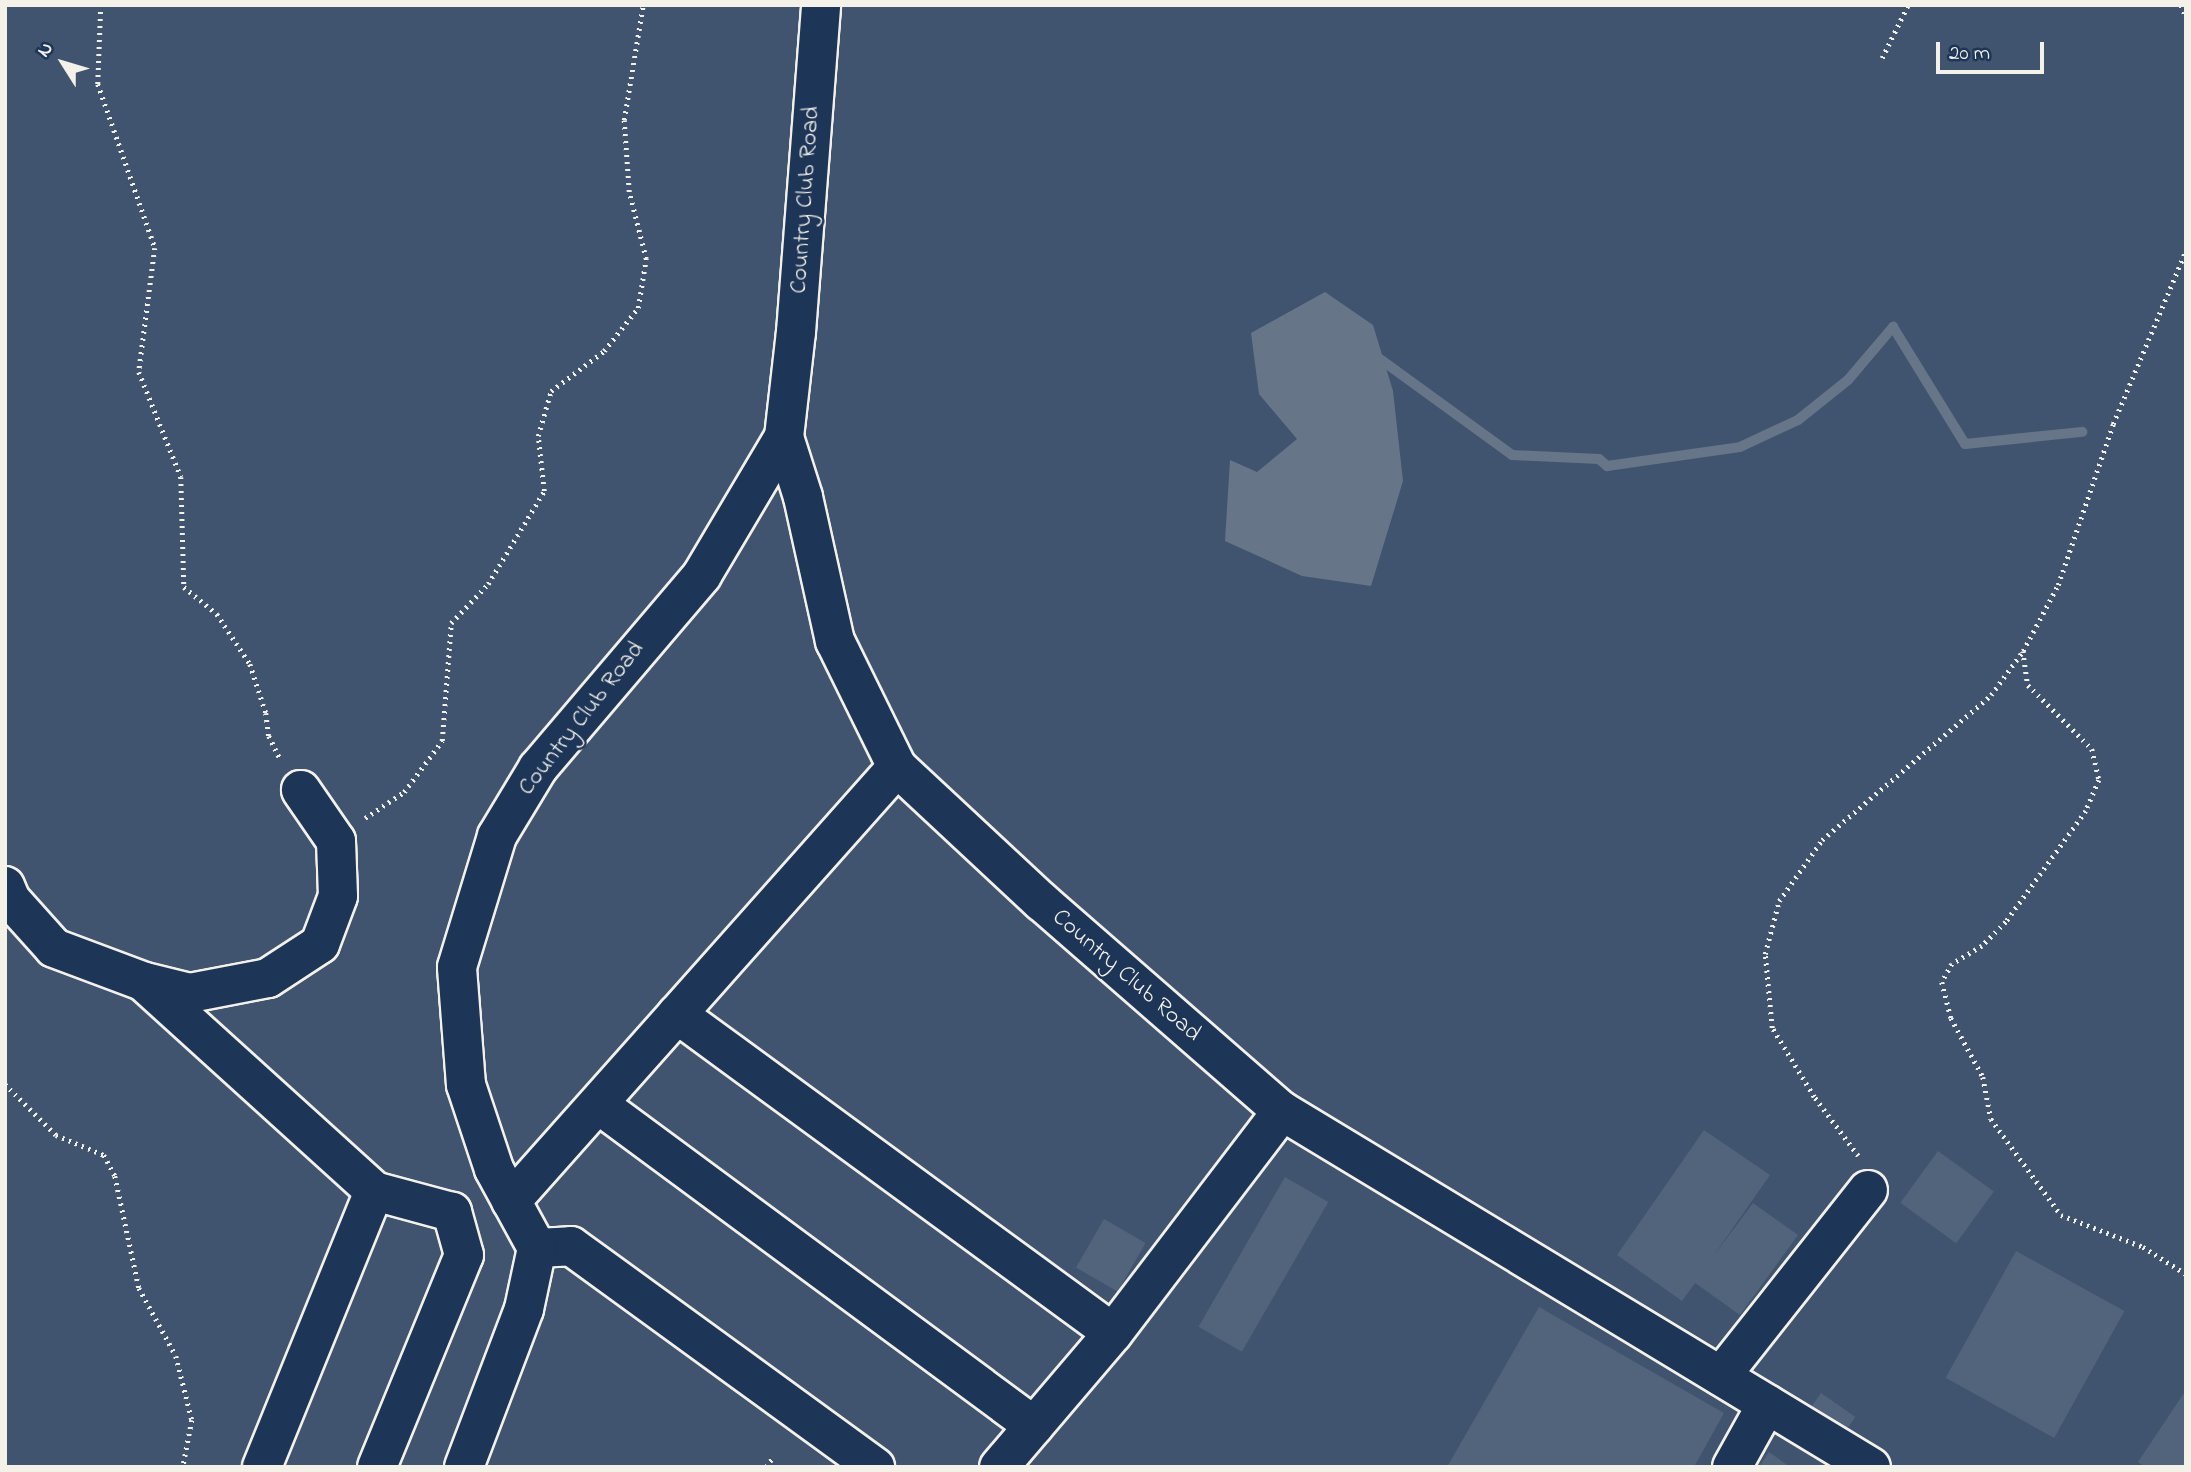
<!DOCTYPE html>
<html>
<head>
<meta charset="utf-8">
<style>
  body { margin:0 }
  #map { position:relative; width:2191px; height:1472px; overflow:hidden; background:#263d5d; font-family:"Indie Flower",sans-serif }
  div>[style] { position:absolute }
  .green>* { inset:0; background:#40546f; transform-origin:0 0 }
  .water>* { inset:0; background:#677588 }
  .stream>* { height:10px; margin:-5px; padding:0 5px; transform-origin:5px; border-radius:5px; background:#677588 }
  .building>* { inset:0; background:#52647b; transform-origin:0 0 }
  .path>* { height:4.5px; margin-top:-2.25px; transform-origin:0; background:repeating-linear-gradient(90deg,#f4f1e8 0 2px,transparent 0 7px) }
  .roads { filter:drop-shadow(2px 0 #f4f1e8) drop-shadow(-2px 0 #f4f1e8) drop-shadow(0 2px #f4f1e8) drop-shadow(0 -2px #f4f1e8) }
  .minor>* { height:38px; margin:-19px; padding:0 19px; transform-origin:19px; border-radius:19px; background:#1d3557 }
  span { translate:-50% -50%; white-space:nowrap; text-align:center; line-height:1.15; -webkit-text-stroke:5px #1d3557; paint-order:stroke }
  .street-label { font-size:24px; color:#f4f1e8 }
  .frame { position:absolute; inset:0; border:7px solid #f4f1e8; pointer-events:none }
  .north { position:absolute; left:28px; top:28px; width:70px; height:70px; -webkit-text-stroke:5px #1d3557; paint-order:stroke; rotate:307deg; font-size:19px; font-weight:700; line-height:28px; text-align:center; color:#f4f1e8 }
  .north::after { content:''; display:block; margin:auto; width:24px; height:32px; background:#f4f1e8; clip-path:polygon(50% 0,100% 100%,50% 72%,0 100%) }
  .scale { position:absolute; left:1936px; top:42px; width:108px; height:32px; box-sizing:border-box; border:4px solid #f4f1e8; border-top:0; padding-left:9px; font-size:21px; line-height:24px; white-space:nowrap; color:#f4f1e8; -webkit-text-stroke:5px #1d3557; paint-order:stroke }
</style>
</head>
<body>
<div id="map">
  <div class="green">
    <i style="left:5px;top:5px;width:2181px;height:1462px"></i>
  </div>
  <div class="water">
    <i style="clip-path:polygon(1325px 292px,1373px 325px,1393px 391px,1403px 481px,1371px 586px,1302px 576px,1225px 541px,1230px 460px,1257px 472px,1297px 439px,1259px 394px,1251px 333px)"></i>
  </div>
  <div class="stream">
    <i style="left:1380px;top:359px;width:163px;rotate:36deg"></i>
    <i style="left:1512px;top:455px;width:87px;rotate:2.6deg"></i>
    <i style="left:1599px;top:459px;width:11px;rotate:41deg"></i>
    <i style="left:1607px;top:466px;width:134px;rotate:-8.1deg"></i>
    <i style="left:1740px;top:447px;width:64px;rotate:-25deg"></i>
    <i style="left:1798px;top:420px;width:64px;rotate:-38.7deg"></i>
    <i style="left:1848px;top:380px;width:70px;rotate:-49.7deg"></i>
    <i style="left:1893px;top:327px;width:137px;rotate:58.4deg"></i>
    <i style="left:1965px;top:444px;width:118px;rotate:-5.9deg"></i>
  </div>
  <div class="building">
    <i style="clip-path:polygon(1704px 1130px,1770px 1175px,1712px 1258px,1753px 1203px,1798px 1235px,1740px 1315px,1695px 1283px,1682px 1301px,1617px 1255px)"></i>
    <i style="left:1938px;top:1151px;width:69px;height:64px;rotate:36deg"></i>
    <i style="left:1285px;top:1177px;width:50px;height:173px;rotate:30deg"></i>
    <i style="left:1104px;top:1219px;width:48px;height:56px;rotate:30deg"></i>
    <i style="left:2016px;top:1251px;width:124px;height:145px;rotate:29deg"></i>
    <i style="clip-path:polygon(1539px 1307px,1724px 1413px,1694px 1467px,1447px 1467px)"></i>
    <i style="clip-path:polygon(2186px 1390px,2186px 1467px,2145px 1467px,2138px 1462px)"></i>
    <i style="left:1821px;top:1393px;width:42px;height:26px;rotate:35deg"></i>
    <i style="clip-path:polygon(1769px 1452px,1790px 1467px,1759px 1467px)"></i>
  </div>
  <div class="path">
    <i style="left:101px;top:5px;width:79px;rotate:92.2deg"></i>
    <i style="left:98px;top:84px;width:174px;rotate:70.8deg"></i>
    <i style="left:155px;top:248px;width:125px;rotate:97.4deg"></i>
    <i style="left:139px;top:372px;width:113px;rotate:68.2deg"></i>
    <i style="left:181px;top:477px;width:110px;rotate:88.4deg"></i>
    <i style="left:184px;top:587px;width:43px;rotate:39.3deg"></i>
    <i style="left:217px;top:614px;width:60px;rotate:56.6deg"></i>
    <i style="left:250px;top:664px;width:52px;rotate:71.9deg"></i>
    <i style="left:266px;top:713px;width:23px;rotate:83deg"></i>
    <i style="left:269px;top:736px;width:25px;rotate:64deg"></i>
    <i style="left:2181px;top:5px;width:13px;rotate:67deg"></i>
    <i style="left:1882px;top:58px;width:59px;rotate:-63.9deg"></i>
    <i style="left:2023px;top:651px;width:34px;rotate:82deg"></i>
    <i style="left:2028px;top:685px;width:91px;rotate:45deg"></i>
    <i style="left:2092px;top:749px;width:32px;rotate:77deg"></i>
    <i style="left:2099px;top:780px;width:34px;rotate:113deg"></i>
    <i style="left:2086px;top:811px;width:137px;rotate:125.8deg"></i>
    <i style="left:2006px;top:922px;width:34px;rotate:135deg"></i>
    <i style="left:1982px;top:946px;width:35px;rotate:149deg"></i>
    <i style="left:1952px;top:964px;width:21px;rotate:119deg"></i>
    <i style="left:1942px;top:982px;width:37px;rotate:76deg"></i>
    <i style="left:1951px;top:1018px;width:67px;rotate:61.5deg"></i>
    <i style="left:1983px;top:1077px;width:43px;rotate:79.2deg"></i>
    <i style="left:1991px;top:1119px;width:119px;rotate:53.9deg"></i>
    <i style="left:2061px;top:1215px;width:88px;rotate:21.3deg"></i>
    <i style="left:2143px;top:1247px;width:51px;rotate:32.1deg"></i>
    <i style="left:365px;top:818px;width:47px;rotate:-33.7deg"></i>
    <i style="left:404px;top:792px;width:64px;rotate:-53.3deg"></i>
    <i style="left:442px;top:741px;width:118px;rotate:-85.6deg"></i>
    <i style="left:451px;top:623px;width:54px;rotate:-46.5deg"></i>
    <i style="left:488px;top:584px;width:109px;rotate:-58.9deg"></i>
    <i style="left:544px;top:491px;width:55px;rotate:-96.2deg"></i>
    <i style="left:538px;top:436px;width:47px;rotate:-73.9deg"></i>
    <i style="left:551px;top:391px;width:66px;rotate:-37deg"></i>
    <i style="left:604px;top:351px;width:55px;rotate:-51.7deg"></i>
    <i style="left:638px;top:308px;width:50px;rotate:-80.7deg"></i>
    <i style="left:646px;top:259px;width:69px;rotate:-104.2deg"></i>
    <i style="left:629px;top:192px;width:72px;rotate:-94deg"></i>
    <i style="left:624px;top:120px;width:117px;rotate:-80.6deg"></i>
    <i style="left:5px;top:1084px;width:72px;rotate:45deg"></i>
    <i style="left:56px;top:1135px;width:52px;rotate:22.6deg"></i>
    <i style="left:104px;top:1155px;width:24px;rotate:62deg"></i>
    <i style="left:115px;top:1176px;width:115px;rotate:77.9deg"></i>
    <i style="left:139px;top:1288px;width:77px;rotate:61.4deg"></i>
    <i style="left:176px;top:1356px;width:66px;rotate:76deg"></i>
    <i style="left:192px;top:1420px;width:48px;rotate:100.8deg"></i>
    <i style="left:1858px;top:1156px;width:74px;rotate:-126.7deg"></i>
    <i style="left:1814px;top:1097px;width:81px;rotate:-121.3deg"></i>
    <i style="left:1772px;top:1028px;width:74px;rotate:-95.4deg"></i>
    <i style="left:1765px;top:954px;width:55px;rotate:-75.2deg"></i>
    <i style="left:1779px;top:901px;width:75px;rotate:-54.8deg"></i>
    <i style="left:1822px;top:840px;width:223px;rotate:-40.6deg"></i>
    <i style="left:1991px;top:695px;width:54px;rotate:-54deg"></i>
    <i style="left:2023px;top:651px;width:75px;rotate:-62.1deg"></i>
    <i style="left:2058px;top:585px;width:170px;rotate:-71.1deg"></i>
    <i style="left:2113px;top:424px;width:189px;rotate:-67.2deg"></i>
    <i style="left:766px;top:1467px;width:12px;rotate:-55deg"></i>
  </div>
  <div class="roads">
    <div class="minor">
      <i style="left:784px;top:437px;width:63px;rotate:72.4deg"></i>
      <i style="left:803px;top:497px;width:148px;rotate:77.5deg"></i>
      <i style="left:835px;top:641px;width:140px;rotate:63.8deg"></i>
      <i style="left:897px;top:767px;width:198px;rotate:43deg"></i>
      <i style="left:1042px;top:902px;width:318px;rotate:41.1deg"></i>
      <i style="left:1282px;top:1111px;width:688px;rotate:31.15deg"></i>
      <i style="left:5px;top:886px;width:15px;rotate:67deg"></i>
      <i style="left:11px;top:900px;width:64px;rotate:48.1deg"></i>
      <i style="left:54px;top:948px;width:97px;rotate:20.5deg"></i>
      <i style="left:145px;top:982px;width:46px;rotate:13.7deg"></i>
      <i style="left:190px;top:993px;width:79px;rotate:-10.9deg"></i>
      <i style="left:268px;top:978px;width:62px;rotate:-33.2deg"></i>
      <i style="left:320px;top:944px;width:51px;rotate:-69.4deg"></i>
      <i style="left:338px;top:896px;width:55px;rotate:-92.1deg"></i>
      <i style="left:336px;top:841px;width:62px;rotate:-124.5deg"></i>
      <i style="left:146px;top:984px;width:308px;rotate:42.2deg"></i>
      <i style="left:677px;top:1014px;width:540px;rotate:36.19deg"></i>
      <i style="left:598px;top:1104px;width:542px;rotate:36.45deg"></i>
      <i style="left:511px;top:1201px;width:581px;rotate:-48.35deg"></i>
      <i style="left:537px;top:1248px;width:34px;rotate:-3deg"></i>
      <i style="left:571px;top:1246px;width:376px;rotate:36deg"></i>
      <i style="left:1721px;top:1376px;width:237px;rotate:-51.7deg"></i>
      <i style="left:262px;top:1467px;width:298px;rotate:-67.9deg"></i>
      <i style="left:374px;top:1191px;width:81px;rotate:15.1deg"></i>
      <i style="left:377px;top:1467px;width:229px;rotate:-67.7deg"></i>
      <i style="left:464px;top:1255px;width:45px;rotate:-105.6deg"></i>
      <i style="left:464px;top:1467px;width:169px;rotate:-69.2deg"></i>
      <i style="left:524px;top:1309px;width:62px;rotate:-78deg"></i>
      <i style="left:537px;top:1248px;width:90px;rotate:-118.6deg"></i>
      <i style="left:494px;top:1169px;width:89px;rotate:-108.4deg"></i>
      <i style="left:466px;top:1085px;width:118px;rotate:-94.4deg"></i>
      <i style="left:457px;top:967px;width:137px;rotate:-73deg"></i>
      <i style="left:497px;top:836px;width:79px;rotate:-58.9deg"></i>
      <i style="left:538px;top:768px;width:253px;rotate:-49.6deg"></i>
      <i style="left:702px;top:575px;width:161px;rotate:-59.3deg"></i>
      <i style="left:784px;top:437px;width:106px;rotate:-83.5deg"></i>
      <i style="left:796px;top:332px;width:328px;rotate:-85.6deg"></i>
      <i style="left:999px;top:1467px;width:176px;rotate:-49.6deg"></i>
      <i style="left:1113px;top:1333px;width:279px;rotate:-52.7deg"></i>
      <i style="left:1732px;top:1467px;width:72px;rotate:-60.9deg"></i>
    </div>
  </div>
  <div class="street-label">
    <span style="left:806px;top:200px;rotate:-86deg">Country Club Road</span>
    <span style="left:582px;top:719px;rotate:-52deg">Country Club Road</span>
    <span style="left:1126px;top:976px;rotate:41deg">Country Club Road</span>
  </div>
  <div class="frame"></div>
  <div class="north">N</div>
  <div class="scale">20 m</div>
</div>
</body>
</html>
